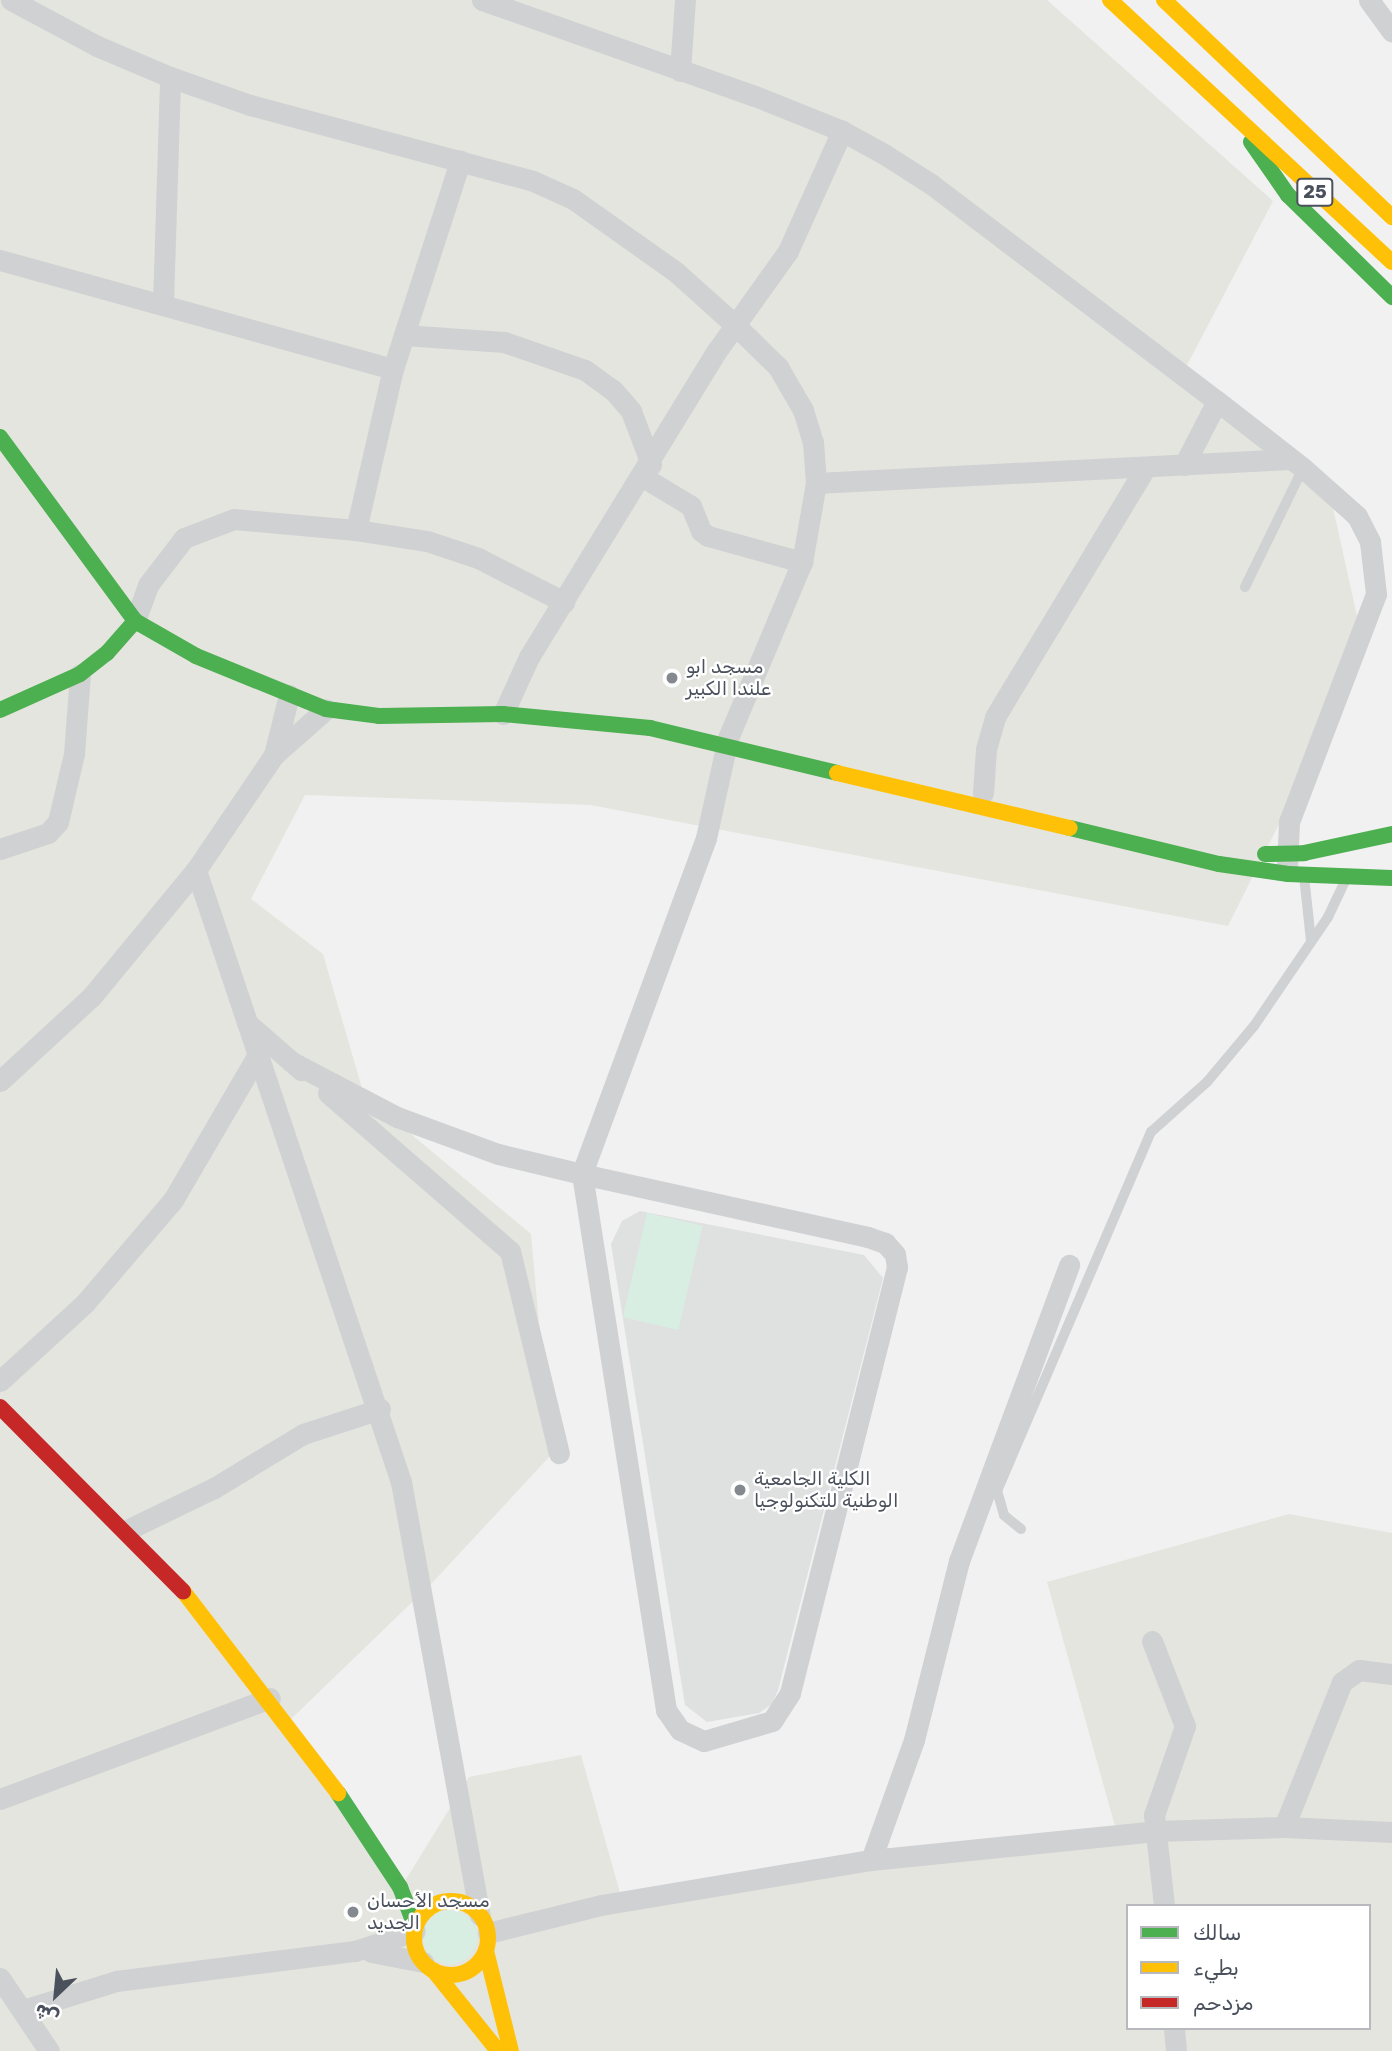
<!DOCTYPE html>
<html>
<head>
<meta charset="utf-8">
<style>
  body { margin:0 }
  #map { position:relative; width:1392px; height:2051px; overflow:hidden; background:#f1f1f1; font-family:Rubik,"Noto Sans Arabic",sans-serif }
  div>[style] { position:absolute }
  .commercial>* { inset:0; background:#e5e5df }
  .education>* { inset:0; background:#dfe0e0 }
  .green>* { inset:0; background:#d8eee3; transform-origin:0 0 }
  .round { border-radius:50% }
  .lane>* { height:10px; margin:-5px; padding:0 5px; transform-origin:5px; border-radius:5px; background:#d0d1d3 }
  .street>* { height:21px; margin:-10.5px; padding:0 10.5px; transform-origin:10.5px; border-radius:10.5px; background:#d0d1d3 }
  .fast>* { height:16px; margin:-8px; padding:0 8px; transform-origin:8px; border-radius:8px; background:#4caf50 }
  .slow>* { height:16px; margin:-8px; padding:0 8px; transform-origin:8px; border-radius:8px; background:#ffc107 }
  .slow>.ring { margin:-8px; padding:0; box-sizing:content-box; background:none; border:16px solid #ffc107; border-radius:50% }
  .jam>* { height:16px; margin:-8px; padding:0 8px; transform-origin:8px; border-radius:8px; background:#c62828 }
  .dots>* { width:19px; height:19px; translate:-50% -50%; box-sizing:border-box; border:4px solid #fff; border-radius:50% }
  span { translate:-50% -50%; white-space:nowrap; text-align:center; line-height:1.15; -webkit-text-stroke:5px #fff; paint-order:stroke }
  .shield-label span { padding:2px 5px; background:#fff; border:2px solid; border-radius:5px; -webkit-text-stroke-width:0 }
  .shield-label { font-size:18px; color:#4a515c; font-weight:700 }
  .poi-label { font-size:19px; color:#4a515c }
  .left { translate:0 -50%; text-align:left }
  .legend { position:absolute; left:1126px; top:1904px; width:245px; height:126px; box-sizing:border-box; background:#fff; border:2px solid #b7b9be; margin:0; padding:9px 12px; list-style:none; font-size:21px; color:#4a515c }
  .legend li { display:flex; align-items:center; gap:14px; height:35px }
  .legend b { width:35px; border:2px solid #b7b9be }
  .north { position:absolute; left:21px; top:1960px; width:70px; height:70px; -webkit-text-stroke:5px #fff; paint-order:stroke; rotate:206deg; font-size:19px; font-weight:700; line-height:28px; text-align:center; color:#4a515c }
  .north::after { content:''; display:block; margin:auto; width:24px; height:32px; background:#4a515c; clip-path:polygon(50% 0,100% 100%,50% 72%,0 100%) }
</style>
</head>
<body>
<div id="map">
  <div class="commercial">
    <i style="clip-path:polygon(evenodd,0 0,1047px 0,1273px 201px,1184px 371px,1332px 503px,1365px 652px,1228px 926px,590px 805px,305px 795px,251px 899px,323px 954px,364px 1095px,531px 1234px,551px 1455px,433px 1582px,290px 1720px,405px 1881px,469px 1777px,581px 1755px,621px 1896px,1116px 1830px,1047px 1582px,1289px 1514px,1392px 1533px,1392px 2051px,0 2051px,0 0,1128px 1906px,1369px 1906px,1369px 2028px,1128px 2028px,1128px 1906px)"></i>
  </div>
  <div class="education">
    <i style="clip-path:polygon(640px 1211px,864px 1255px,883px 1278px,778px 1690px,772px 1704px,759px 1713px,707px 1722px,685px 1705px,611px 1244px,622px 1221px)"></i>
  </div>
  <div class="green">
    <i style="left:647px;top:1213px;width:57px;height:107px;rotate:13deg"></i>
    <i class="round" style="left:423px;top:1910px;width:54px;height:54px"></i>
  </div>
  <div class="lane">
    <i style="left:1245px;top:587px;width:132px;rotate:-64deg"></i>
    <i style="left:1304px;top:876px;width:64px;rotate:83.8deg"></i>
    <i style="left:1021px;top:1529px;width:22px;rotate:-141deg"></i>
    <i style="left:1004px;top:1515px;width:25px;rotate:-106deg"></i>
    <i style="left:997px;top:1491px;width:391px;rotate:-66.8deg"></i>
    <i style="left:1151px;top:1132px;width:75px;rotate:-41.8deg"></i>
    <i style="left:1207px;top:1082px;width:73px;rotate:-50deg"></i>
    <i style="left:1254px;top:1026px;width:132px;rotate:-55.8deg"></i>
    <i style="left:1328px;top:917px;width:42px;rotate:-64.7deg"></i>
  </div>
  <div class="street">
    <i style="left:11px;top:0;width:98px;rotate:28.1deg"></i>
    <i style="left:97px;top:46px;width:79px;rotate:23deg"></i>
    <i style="left:170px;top:77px;width:85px;rotate:19.3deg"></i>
    <i style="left:250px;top:105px;width:293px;rotate:15deg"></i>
    <i style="left:533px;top:181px;width:44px;rotate:24.2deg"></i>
    <i style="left:573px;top:199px;width:126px;rotate:35.3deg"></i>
    <i style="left:676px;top:272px;width:78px;rotate:41.9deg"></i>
    <i style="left:734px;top:324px;width:62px;rotate:44.3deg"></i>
    <i style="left:778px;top:367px;width:50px;rotate:59.8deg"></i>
    <i style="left:803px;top:410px;width:34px;rotate:73deg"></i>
    <i style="left:813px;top:442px;width:41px;rotate:85.8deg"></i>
    <i style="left:816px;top:483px;width:80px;rotate:100deg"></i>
    <i style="left:802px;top:562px;width:191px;rotate:112.8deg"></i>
    <i style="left:728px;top:738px;width:102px;rotate:102.4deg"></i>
    <i style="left:706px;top:838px;width:358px;rotate:110.3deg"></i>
    <i style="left:582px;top:1174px;width:543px;rotate:81.09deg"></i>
    <i style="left:666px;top:1710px;width:24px;rotate:55deg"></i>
    <i style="left:680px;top:1730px;width:26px;rotate:25deg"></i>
    <i style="left:704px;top:1741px;width:71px;rotate:-16.4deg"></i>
    <i style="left:772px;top:1721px;width:33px;rotate:-57deg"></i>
    <i style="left:790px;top:1693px;width:439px;rotate:-75.9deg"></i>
    <i style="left:897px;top:1267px;width:13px;rotate:-99deg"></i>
    <i style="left:895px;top:1254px;width:15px;rotate:-132deg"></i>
    <i style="left:885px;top:1243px;width:18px;rotate:-161deg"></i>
    <i style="left:868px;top:1237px;width:293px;rotate:-167.6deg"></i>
    <i style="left:582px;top:1174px;width:86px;rotate:-166.6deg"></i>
    <i style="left:498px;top:1154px;width:108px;rotate:-159.9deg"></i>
    <i style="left:397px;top:1117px;width:119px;rotate:-152.4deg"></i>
    <i style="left:482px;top:0;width:289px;rotate:19.4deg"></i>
    <i style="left:755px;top:96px;width:94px;rotate:21.9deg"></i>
    <i style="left:842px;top:131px;width:48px;rotate:28.7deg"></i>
    <i style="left:884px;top:154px;width:56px;rotate:32.6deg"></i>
    <i style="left:931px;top:184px;width:359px;rotate:37.2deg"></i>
    <i style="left:1217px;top:401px;width:109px;rotate:37.9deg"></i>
    <i style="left:1303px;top:468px;width:72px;rotate:41.6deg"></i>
    <i style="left:1357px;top:516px;width:29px;rotate:63deg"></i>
    <i style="left:1370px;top:542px;width:52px;rotate:83.4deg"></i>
    <i style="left:1376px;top:594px;width:244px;rotate:110.9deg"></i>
    <i style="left:1289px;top:822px;width:45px;rotate:92.5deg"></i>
    <i style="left:1369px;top:0;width:39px;rotate:54deg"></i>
    <i style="left:680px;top:71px;width:71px;rotate:-86deg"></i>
    <i style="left:0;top:260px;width:408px;rotate:15.5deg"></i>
    <i style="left:163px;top:304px;width:227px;rotate:-88.2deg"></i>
    <i style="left:404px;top:335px;width:100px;rotate:4deg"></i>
    <i style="left:504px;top:342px;width:86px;rotate:19.1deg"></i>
    <i style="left:585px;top:370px;width:34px;rotate:36deg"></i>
    <i style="left:613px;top:390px;width:28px;rotate:49deg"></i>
    <i style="left:631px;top:411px;width:57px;rotate:69.3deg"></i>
    <i style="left:1184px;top:465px;width:72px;rotate:-62.7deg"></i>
    <i style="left:643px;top:477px;width:56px;rotate:31.1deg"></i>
    <i style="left:691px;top:506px;width:27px;rotate:68deg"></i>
    <i style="left:701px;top:531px;width:9px;rotate:36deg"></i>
    <i style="left:708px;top:536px;width:98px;rotate:15.5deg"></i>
    <i style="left:816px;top:483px;width:476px;rotate:-2.9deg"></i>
    <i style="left:356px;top:530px;width:165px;rotate:-77.1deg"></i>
    <i style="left:393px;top:369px;width:219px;rotate:-72.1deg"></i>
    <i style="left:135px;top:621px;width:38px;rotate:-70deg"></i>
    <i style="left:148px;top:585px;width:59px;rotate:-52.5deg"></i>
    <i style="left:184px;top:538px;width:53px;rotate:-20.8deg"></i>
    <i style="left:234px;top:519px;width:122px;rotate:5.2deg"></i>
    <i style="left:356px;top:530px;width:72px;rotate:8.8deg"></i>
    <i style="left:427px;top:541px;width:54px;rotate:18.4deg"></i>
    <i style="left:478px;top:558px;width:97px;rotate:27.1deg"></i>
    <i style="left:503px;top:714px;width:63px;rotate:-65.5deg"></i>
    <i style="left:529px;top:657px;width:358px;rotate:-58.5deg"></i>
    <i style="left:716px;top:352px;width:124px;rotate:-54.5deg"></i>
    <i style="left:788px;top:251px;width:132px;rotate:-65.8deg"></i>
    <i style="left:274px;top:755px;width:62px;rotate:-76deg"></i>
    <i style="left:983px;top:793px;width:44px;rotate:-86.1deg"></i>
    <i style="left:986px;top:749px;width:33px;rotate:-74deg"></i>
    <i style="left:995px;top:717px;width:292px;rotate:-58.9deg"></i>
    <i style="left:0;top:849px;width:51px;rotate:-18.4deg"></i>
    <i style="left:48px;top:833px;width:15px;rotate:-48deg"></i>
    <i style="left:58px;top:822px;width:70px;rotate:-76.8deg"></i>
    <i style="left:74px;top:754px;width:80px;rotate:-85.7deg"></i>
    <i style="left:196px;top:870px;width:645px;rotate:71.48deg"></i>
    <i style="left:401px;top:1482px;width:440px;rotate:79.7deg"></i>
    <i style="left:247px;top:1023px;width:72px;rotate:41deg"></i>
    <i style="left:0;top:1081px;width:125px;rotate:-42.7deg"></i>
    <i style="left:92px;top:996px;width:163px;rotate:-50.5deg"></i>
    <i style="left:196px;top:870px;width:139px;rotate:-55.9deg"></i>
    <i style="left:274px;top:755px;width:69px;rotate:-41.5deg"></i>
    <i style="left:328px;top:1093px;width:241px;rotate:41deg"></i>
    <i style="left:510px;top:1251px;width:208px;rotate:76.4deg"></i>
    <i style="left:0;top:1381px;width:115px;rotate:-42.5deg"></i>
    <i style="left:85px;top:1303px;width:135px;rotate:-49.5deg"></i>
    <i style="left:173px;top:1200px;width:167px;rotate:-59.7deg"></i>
    <i style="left:127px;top:1530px;width:97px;rotate:-25.8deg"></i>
    <i style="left:214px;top:1488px;width:104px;rotate:-31.2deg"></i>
    <i style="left:303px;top:1434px;width:81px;rotate:-18deg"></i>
    <i style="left:1152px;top:1641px;width:91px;rotate:68.8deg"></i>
    <i style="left:1185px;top:1726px;width:94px;rotate:109.2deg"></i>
    <i style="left:1154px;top:1815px;width:92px;rotate:83.7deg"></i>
    <i style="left:0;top:1799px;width:288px;rotate:-20.5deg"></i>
    <i style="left:1284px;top:1827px;width:156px;rotate:-68.2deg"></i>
    <i style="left:1342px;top:1682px;width:21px;rotate:-35deg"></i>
    <i style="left:1359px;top:1670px;width:33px;rotate:7deg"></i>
    <i style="left:871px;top:1860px;width:127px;rotate:-70.3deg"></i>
    <i style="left:914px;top:1740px;width:185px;rotate:-75.9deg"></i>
    <i style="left:959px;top:1561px;width:316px;rotate:-69.6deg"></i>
    <i style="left:488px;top:1933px;width:116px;rotate:-13.9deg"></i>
    <i style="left:601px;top:1905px;width:274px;rotate:-9.5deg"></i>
    <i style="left:871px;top:1860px;width:286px;rotate:-5.8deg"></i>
    <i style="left:1156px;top:1831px;width:128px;rotate:-1.8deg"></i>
    <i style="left:1284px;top:1827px;width:108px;rotate:2.7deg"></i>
    <i style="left:371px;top:1952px;width:53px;rotate:10.9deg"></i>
    <i style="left:0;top:1978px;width:88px;rotate:56.1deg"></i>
    <i style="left:23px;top:2010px;width:97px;rotate:-17.3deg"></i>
    <i style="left:116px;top:1981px;width:241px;rotate:-7.2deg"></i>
    <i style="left:355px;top:1951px;width:63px;rotate:-18.4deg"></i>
    <i style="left:1174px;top:2028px;width:23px;rotate:85deg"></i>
  </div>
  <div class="fast">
    <i style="left:1251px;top:142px;width:65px;rotate:55.1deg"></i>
    <i style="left:1288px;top:195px;width:146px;rotate:44.4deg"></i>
    <i style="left:0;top:437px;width:228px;rotate:53.7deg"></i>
    <i style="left:135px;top:621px;width:70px;rotate:29.8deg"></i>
    <i style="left:196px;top:656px;width:140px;rotate:22.2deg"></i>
    <i style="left:326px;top:709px;width:53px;rotate:7.5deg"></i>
    <i style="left:379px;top:716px;width:124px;rotate:-0.9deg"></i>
    <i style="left:503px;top:714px;width:148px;rotate:5.4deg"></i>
    <i style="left:650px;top:728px;width:192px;rotate:13.5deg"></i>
    <i style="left:0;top:710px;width:88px;rotate:-24.2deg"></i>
    <i style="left:80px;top:674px;width:34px;rotate:-38deg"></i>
    <i style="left:107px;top:653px;width:43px;rotate:-48.8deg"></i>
    <i style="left:1070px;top:828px;width:153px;rotate:13.6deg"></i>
    <i style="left:1219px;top:864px;width:70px;rotate:8.2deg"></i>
    <i style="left:1288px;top:874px;width:104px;rotate:2.2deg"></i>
    <i style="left:1265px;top:854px;width:39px;rotate:-1deg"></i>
    <i style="left:1304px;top:853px;width:90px;rotate:-12.2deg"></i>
    <i style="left:338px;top:1793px;width:113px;rotate:56.6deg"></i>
    <i style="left:400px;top:1887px;width:42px;rotate:69deg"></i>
  </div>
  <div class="slow">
    <i style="left:1110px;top:0;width:385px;rotate:42.9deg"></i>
    <i style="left:1164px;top:0;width:315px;rotate:43.6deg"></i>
    <i style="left:837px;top:773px;width:239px;rotate:13.3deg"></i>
    <i style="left:183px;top:1591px;width:255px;rotate:52.5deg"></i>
    <i class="ring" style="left:414px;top:1901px;width:58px;height:58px"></i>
    <i style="left:486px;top:1951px;width:103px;rotate:76deg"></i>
    <i style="left:434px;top:1971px;width:102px;rotate:51.3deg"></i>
  </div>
  <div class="jam">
    <i style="left:0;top:1407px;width:260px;rotate:45.2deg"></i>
  </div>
  <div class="dots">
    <i style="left:672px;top:678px;background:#848990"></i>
    <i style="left:740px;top:1490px;background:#848990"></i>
    <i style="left:353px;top:1912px;background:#848990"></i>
  </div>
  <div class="shield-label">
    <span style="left:1315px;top:192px">25</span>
  </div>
  <div class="poi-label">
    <span class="left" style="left:686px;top:678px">مسجد ابو<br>علندا الكبير</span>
    <span class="left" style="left:754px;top:1490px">الكلية الجامعية<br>الوطنية للتكنولوجيا</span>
    <span class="left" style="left:367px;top:1912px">مسجد الأحسان<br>الجديد</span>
  </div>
  <ul class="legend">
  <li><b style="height:9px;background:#4caf50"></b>سالك</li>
  <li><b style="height:9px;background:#ffc107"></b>بطيء</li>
  <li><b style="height:9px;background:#c62828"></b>مزدحم</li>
  </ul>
  <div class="north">ش</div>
</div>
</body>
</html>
